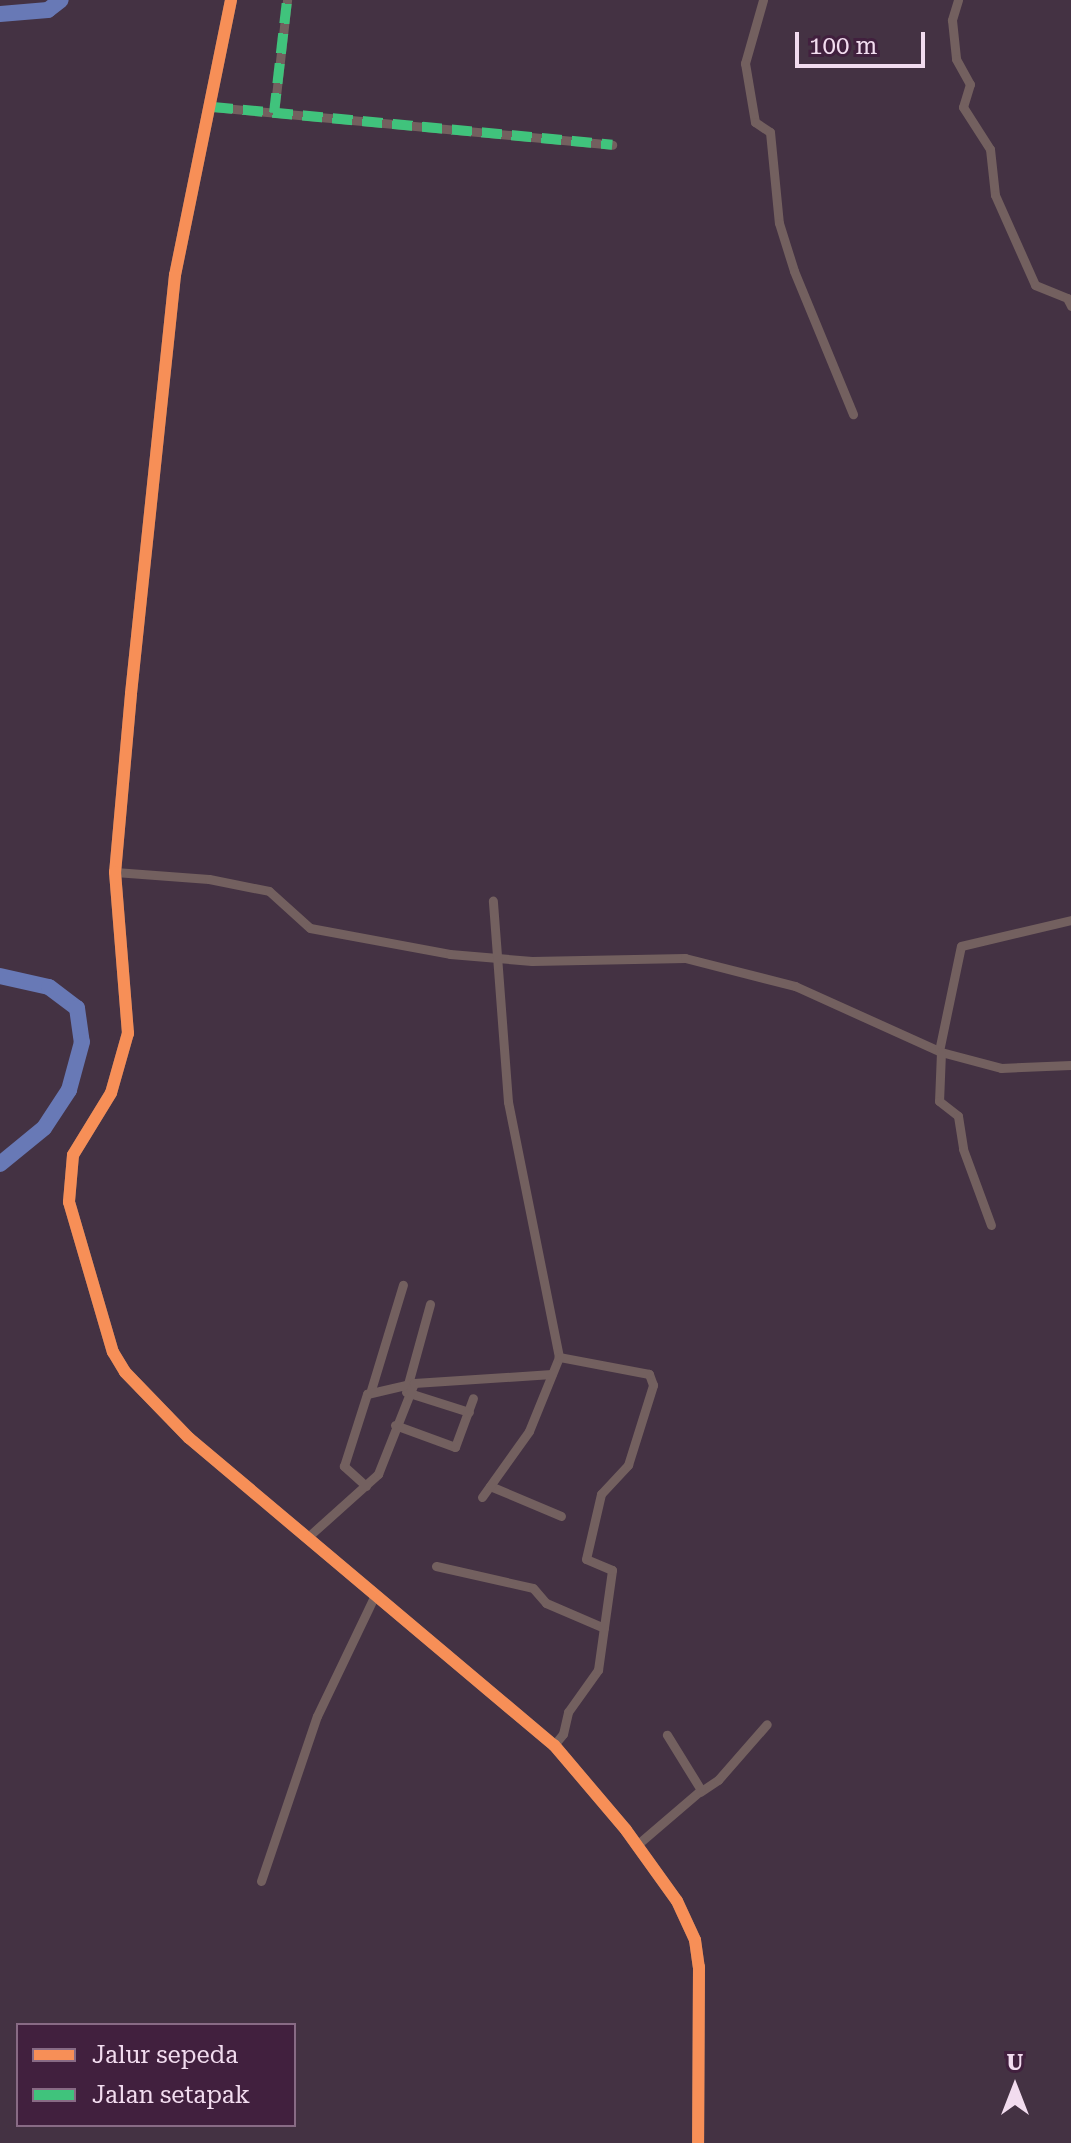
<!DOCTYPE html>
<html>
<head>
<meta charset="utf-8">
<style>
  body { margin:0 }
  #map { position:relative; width:1071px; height:2143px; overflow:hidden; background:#443243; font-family:"Roboto Serif",serif }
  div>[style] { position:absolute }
  .river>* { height:16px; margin:-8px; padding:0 8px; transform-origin:8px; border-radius:8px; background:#6879b6 }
  .street>* { height:9px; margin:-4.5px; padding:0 4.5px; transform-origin:4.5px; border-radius:4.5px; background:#73605f }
  .secondary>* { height:12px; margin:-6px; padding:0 6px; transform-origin:6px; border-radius:6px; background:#7f6868 }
  .quiet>* { height:10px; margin-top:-5px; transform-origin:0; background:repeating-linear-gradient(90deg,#40c37c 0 20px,transparent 0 30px) }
  .cycleway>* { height:12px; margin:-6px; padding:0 6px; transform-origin:6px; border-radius:6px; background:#f78f57 }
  span { translate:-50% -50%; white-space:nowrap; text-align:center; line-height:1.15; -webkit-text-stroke:7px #41203e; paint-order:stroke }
  .legend { position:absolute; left:16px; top:2023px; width:280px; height:104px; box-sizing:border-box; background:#41203e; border:2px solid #886b85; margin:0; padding:10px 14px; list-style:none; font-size:24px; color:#f2dcef }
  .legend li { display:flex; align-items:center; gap:16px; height:40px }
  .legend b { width:40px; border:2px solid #886b85 }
  .north { position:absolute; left:975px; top:2047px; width:80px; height:80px; -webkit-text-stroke:6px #41203e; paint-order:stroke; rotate:0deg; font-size:22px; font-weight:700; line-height:32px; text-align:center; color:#f2dcef }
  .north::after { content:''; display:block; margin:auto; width:28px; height:36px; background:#f2dcef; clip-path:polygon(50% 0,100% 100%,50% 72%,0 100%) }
  .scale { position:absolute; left:795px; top:32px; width:130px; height:36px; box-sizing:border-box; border:4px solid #f2dcef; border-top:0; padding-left:10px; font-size:24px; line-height:28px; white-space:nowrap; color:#f2dcef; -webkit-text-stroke:6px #41203e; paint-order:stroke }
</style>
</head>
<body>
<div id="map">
  <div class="river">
    <i style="left:0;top:14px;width:48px;rotate:-4.8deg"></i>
    <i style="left:48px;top:10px;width:16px;rotate:-38deg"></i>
    <i style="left:0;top:976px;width:50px;rotate:12.7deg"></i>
    <i style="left:49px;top:987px;width:35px;rotate:37deg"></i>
    <i style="left:77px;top:1008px;width:34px;rotate:82deg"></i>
    <i style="left:82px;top:1042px;width:50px;rotate:105.2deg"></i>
    <i style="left:69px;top:1090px;width:45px;rotate:123.3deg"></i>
    <i style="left:44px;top:1128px;width:57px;rotate:140.7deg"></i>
  </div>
  <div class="street">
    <i style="left:763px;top:0;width:66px;rotate:105.9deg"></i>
    <i style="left:745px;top:63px;width:60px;rotate:80.4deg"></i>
    <i style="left:755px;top:122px;width:18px;rotate:34deg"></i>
    <i style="left:770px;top:132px;width:91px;rotate:84.4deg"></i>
    <i style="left:779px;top:223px;width:50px;rotate:72.6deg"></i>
    <i style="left:794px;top:271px;width:155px;rotate:67.6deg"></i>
    <i style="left:958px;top:0;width:21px;rotate:107deg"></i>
    <i style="left:952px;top:20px;width:39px;rotate:84deg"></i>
    <i style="left:956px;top:59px;width:29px;rotate:61deg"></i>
    <i style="left:970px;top:84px;width:24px;rotate:107deg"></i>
    <i style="left:963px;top:107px;width:50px;rotate:57.3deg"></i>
    <i style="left:990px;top:149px;width:46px;rotate:83.8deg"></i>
    <i style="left:995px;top:195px;width:98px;rotate:66deg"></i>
    <i style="left:1035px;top:285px;width:35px;rotate:22deg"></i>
    <i style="left:1067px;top:298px;width:9px;rotate:63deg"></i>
    <i style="left:213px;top:107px;width:401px;rotate:5.4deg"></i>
    <i style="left:274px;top:113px;width:114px;rotate:-83.4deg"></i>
    <i style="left:115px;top:872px;width:94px;rotate:4.3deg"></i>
    <i style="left:209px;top:879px;width:61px;rotate:11.3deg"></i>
    <i style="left:269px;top:891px;width:55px;rotate:42.1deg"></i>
    <i style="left:310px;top:928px;width:142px;rotate:10.5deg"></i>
    <i style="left:450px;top:954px;width:82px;rotate:4.9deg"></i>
    <i style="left:532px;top:961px;width:153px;rotate:-1.1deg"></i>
    <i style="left:685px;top:958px;width:114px;rotate:14.3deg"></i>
    <i style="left:795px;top:986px;width:160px;rotate:24.3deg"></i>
    <i style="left:941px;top:1052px;width:62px;rotate:14.9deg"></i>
    <i style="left:1001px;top:1068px;width:70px;rotate:-2.5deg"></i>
    <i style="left:939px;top:1051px;width:107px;rotate:-78.2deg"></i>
    <i style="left:961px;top:946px;width:113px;rotate:-13.3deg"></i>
    <i style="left:941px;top:1052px;width:49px;rotate:92.3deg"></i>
    <i style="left:939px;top:1101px;width:24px;rotate:38deg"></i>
    <i style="left:958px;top:1116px;width:33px;rotate:81deg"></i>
    <i style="left:963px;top:1149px;width:81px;rotate:69.8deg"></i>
    <i style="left:408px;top:1384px;width:83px;rotate:-74.6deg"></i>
    <i style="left:371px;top:1390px;width:110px;rotate:-73.1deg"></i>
    <i style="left:406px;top:1392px;width:66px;rotate:17.6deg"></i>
    <i style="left:395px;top:1425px;width:64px;rotate:20.1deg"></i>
    <i style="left:455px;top:1447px;width:52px;rotate:-69.8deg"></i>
    <i style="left:366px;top:1486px;width:30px;rotate:-138deg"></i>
    <i style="left:344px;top:1466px;width:76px;rotate:-72.3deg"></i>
    <i style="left:367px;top:1394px;width:48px;rotate:-13.2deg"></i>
    <i style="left:490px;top:1486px;width:77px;rotate:22.9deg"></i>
    <i style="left:482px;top:1497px;width:81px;rotate:-54.5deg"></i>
    <i style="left:529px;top:1431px;width:80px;rotate:-67.9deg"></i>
    <i style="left:559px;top:1357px;width:260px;rotate:-101.3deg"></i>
    <i style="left:508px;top:1102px;width:202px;rotate:-94.3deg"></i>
    <i style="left:309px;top:1536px;width:93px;rotate:-41.9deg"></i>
    <i style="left:378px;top:1474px;width:98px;rotate:-68.4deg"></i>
    <i style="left:414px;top:1383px;width:138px;rotate:-3.7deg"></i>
    <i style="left:436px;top:1566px;width:99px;rotate:12.8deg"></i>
    <i style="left:533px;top:1588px;width:20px;rotate:49deg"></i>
    <i style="left:546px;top:1603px;width:63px;rotate:23.3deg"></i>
    <i style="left:554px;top:1745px;width:14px;rotate:-51deg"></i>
    <i style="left:563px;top:1734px;width:23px;rotate:-77deg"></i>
    <i style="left:568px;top:1712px;width:52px;rotate:-54.5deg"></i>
    <i style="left:598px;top:1670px;width:101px;rotate:-82deg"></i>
    <i style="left:612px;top:1570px;width:28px;rotate:-157deg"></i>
    <i style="left:586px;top:1559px;width:67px;rotate:-77deg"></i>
    <i style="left:601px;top:1494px;width:40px;rotate:-47deg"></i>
    <i style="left:628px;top:1465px;width:84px;rotate:-72.6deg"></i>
    <i style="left:653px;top:1385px;width:12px;rotate:-110deg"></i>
    <i style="left:649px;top:1374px;width:92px;rotate:-169.3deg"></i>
    <i style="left:700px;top:1792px;width:22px;rotate:-34deg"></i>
    <i style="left:718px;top:1780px;width:74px;rotate:-48.8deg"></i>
    <i style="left:638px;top:1844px;width:83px;rotate:-40.6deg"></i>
    <i style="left:701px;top:1790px;width:65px;rotate:-121.7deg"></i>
    <i style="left:261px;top:1881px;width:174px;rotate:-71.3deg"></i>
    <i style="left:317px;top:1716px;width:134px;rotate:-64.4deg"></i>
  </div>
  <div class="secondary">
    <i style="left:231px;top:0;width:281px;rotate:101.5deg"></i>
    <i style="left:175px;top:275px;width:421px;rotate:96deg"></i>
    <i style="left:131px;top:694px;width:179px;rotate:95.1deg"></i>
    <i style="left:115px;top:872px;width:162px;rotate:85.4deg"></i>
    <i style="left:128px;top:1033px;width:62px;rotate:105.8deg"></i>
    <i style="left:111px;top:1093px;width:73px;rotate:121.5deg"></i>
    <i style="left:73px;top:1155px;width:47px;rotate:94.9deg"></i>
    <i style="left:69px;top:1202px;width:156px;rotate:73.7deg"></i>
    <i style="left:113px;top:1352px;width:23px;rotate:59deg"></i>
    <i style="left:125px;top:1372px;width:92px;rotate:45.9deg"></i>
    <i style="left:189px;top:1438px;width:477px;rotate:40.1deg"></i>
    <i style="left:554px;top:1745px;width:111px;rotate:49.7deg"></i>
    <i style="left:626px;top:1830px;width:87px;rotate:54.3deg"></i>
    <i style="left:677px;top:1901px;width:43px;rotate:65.2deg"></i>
    <i style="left:695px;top:1940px;width:27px;rotate:82deg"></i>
    <i style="left:699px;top:1967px;width:176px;rotate:90.3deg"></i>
  </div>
  <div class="quiet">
    <i style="left:213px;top:107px;width:401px;rotate:5.4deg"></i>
    <i style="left:274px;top:113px;width:114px;rotate:-83.4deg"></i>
  </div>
  <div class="cycleway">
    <i style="left:231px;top:0;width:281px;rotate:101.5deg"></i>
    <i style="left:175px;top:275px;width:421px;rotate:96deg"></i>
    <i style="left:131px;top:694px;width:179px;rotate:95.1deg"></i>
    <i style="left:115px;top:872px;width:162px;rotate:85.4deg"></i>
    <i style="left:128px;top:1033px;width:62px;rotate:105.8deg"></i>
    <i style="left:111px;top:1093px;width:73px;rotate:121.5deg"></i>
    <i style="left:73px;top:1155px;width:47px;rotate:94.9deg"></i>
    <i style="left:69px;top:1202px;width:156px;rotate:73.7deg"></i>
    <i style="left:113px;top:1352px;width:23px;rotate:59deg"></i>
    <i style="left:125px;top:1372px;width:92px;rotate:45.9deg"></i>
    <i style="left:189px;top:1438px;width:477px;rotate:40.1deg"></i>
    <i style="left:554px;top:1745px;width:111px;rotate:49.7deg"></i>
    <i style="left:626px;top:1830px;width:87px;rotate:54.3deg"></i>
    <i style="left:677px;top:1901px;width:43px;rotate:65.2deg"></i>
    <i style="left:695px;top:1940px;width:27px;rotate:82deg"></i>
    <i style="left:699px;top:1967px;width:176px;rotate:90.3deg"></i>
  </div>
  <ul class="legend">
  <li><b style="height:10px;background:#f78f57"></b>Jalur sepeda</li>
  <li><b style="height:10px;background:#40c37c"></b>Jalan setapak</li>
  </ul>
  <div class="north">U</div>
  <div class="scale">100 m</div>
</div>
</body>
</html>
